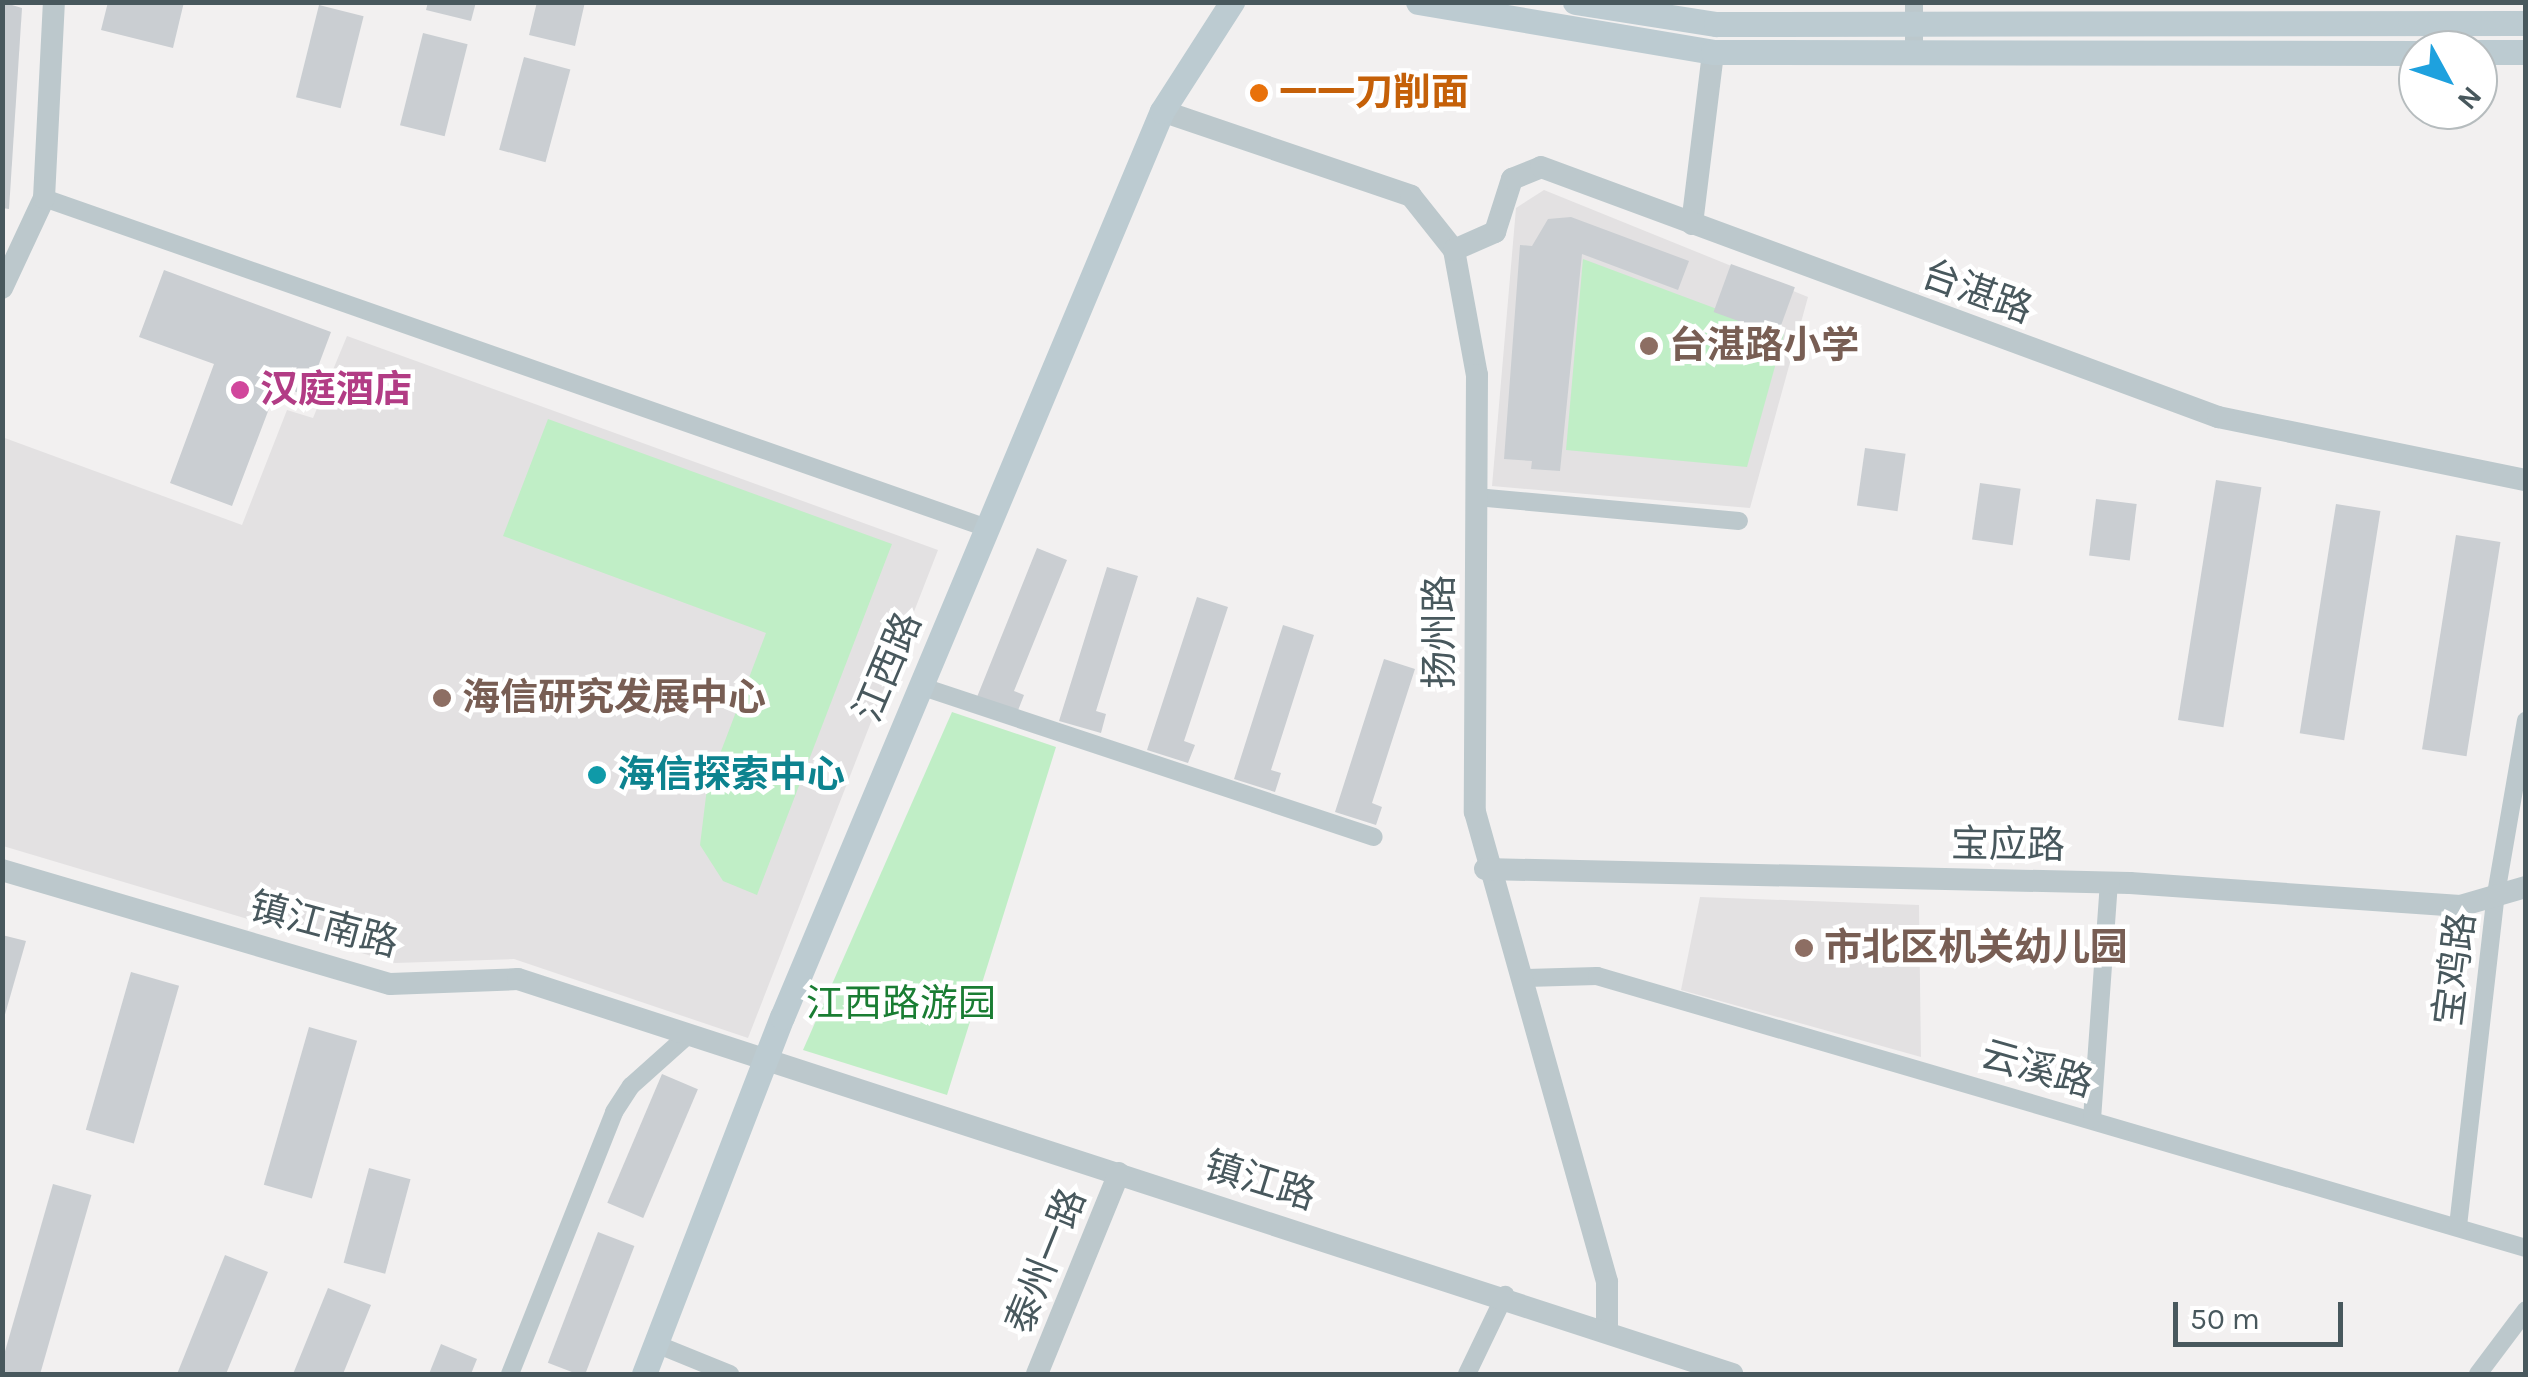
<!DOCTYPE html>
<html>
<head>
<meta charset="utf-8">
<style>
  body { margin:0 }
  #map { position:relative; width:2528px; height:1377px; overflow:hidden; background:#f2f0f0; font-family:Karla,"Noto Sans SC",sans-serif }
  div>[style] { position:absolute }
  .education>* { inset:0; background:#e3e1e2 }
  .green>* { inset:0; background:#c0eec6 }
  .building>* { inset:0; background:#caced2; transform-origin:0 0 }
  .minor>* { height:18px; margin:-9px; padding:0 9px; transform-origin:9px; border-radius:9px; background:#bcc8cc }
  .tertiary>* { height:22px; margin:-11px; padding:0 11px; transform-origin:11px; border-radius:11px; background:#bcc8cc }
  .secondary>* { height:25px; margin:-12.5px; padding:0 12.5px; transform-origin:12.5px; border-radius:12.5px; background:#bccbd1 }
  .dots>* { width:28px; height:28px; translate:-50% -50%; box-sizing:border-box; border:5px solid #fff; border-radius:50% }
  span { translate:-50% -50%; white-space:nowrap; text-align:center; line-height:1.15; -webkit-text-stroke:9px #fff; paint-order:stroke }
  .food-label { font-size:38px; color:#c56008; font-weight:700 }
  .left { translate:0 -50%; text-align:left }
  .street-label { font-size:38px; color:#48585d }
  .education-label { font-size:38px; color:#785e54; font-weight:700 }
  .hotel-label { font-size:38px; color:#b23c85; font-weight:700 }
  .culture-label { font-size:38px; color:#0d838f; font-weight:700 }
  .park-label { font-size:38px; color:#1a7d33 }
  .frame { position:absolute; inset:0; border:5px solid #48585d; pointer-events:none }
  .north { position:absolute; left:2398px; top:30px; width:100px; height:100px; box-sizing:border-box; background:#fff; border:2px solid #b6bcbe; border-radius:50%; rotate:130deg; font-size:28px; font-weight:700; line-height:40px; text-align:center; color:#48585d }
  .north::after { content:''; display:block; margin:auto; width:35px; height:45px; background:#1ea1de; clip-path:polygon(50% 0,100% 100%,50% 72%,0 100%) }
  .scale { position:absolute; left:2173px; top:1302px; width:170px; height:45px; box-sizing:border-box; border:5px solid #48585d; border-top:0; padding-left:12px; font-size:30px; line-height:35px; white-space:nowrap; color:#48585d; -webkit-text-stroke:8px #fff; paint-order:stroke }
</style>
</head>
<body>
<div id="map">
  <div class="education">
    <i style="clip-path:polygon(1544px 190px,1808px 297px,1750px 508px,1492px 486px,1516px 208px)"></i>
    <i style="clip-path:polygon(347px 336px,938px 550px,748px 1038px,514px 959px,395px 963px,3px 846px,2px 437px,242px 525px,287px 410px,313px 418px)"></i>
    <i style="clip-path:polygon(1700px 897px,1919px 905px,1921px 1057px,1681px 990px)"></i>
  </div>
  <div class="green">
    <i style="clip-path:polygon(1583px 259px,1784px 334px,1747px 467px,1566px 450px)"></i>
    <i style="clip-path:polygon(548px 419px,892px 544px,757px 895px,723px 881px,700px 845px,707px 788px,766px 633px,503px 536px)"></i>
    <i style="clip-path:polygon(952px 712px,1056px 747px,947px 1095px,803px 1050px)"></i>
  </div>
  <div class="building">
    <i style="clip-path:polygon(2px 2px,22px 8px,9px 209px,2px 208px)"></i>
    <i style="clip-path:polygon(108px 2px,184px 2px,173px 48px,101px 30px)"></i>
    <i style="clip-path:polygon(428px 2px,476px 2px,471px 21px,426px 10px)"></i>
    <i style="clip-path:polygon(537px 2px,585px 2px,575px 46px,529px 35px)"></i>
    <i style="left:319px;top:5px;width:46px;height:95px;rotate:14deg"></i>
    <i style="left:423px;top:33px;width:46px;height:95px;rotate:14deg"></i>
    <i style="left:524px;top:57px;width:48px;height:96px;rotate:15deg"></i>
    <i style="clip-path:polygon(1571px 217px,1689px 261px,1678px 290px,1582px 254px,1560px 471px,1531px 469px,1532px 461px,1504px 459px,1520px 245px,1532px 246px,1548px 219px)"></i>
    <i style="left:1731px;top:264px;width:68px;height:51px;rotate:20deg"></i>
    <i style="clip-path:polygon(164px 270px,331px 332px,307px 396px,278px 385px,232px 506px,170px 483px,214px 364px,139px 337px)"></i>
    <i style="left:1865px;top:448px;width:41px;height:58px;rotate:8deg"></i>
    <i style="left:2216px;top:480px;width:46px;height:243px;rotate:9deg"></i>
    <i style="left:1980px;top:483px;width:41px;height:57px;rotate:8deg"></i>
    <i style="left:2096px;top:499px;width:41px;height:57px;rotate:7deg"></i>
    <i style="left:2336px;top:504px;width:45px;height:232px;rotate:9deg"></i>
    <i style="left:2456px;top:535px;width:45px;height:217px;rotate:9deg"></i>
    <i style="clip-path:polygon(1037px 548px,1067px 560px,1014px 691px,1024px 695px,1017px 713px,977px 697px)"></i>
    <i style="clip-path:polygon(1107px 567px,1138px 576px,1096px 711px,1106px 714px,1101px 733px,1059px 721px)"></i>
    <i style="clip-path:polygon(1197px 597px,1228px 607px,1184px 741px,1195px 745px,1188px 763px,1147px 750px)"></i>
    <i style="clip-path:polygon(1283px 625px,1314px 635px,1271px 770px,1281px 773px,1275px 792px,1234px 779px)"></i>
    <i style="clip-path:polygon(1384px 659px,1415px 669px,1372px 803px,1382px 807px,1376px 825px,1335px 812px)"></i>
    <i style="clip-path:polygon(2px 935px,26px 941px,4px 1018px,2px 1018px)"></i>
    <i style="left:131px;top:972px;width:50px;height:164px;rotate:16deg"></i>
    <i style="left:309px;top:1027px;width:50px;height:164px;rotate:16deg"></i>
    <i style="left:662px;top:1074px;width:39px;height:140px;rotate:23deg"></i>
    <i style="left:369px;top:1168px;width:43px;height:98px;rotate:15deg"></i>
    <i style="left:53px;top:1184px;width:40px;height:197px;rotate:16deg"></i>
    <i style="left:598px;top:1232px;width:39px;height:140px;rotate:21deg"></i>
    <i style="clip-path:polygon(225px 1255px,268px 1272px,226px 1374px,177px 1374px)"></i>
    <i style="clip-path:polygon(328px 1288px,371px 1305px,343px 1374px,293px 1374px)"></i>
    <i style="clip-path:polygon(441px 1344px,477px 1359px,471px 1374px,429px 1374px)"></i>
  </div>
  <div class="minor">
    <i style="left:1914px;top:56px;width:54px;rotate:-90deg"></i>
    <i style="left:44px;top:198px;width:999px;rotate:19.29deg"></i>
    <i style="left:1476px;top:497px;width:264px;rotate:5.2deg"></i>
    <i style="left:920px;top:686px;width:478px;rotate:18.4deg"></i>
    <i style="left:1526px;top:978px;width:71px;rotate:-1.6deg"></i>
    <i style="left:1597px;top:976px;width:968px;rotate:16.32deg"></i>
    <i style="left:2092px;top:1119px;width:238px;rotate:-85.9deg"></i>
    <i style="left:2458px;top:1226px;width:334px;rotate:-83.5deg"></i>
    <i style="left:2496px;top:894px;width:176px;rotate:-80.2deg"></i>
    <i style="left:656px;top:1344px;width:80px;rotate:22.1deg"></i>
    <i style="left:510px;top:1374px;width:282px;rotate:-68.3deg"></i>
    <i style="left:614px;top:1112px;width:31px;rotate:-57deg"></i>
    <i style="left:631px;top:1086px;width:75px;rotate:-41.8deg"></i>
    <i style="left:1467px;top:1374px;width:88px;rotate:-64.3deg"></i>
    <i style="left:2478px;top:1374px;width:80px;rotate:-53.1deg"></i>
  </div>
  <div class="tertiary">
    <i style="left:1162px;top:111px;width:263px;rotate:18.8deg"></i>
    <i style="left:1411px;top:196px;width:69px;rotate:51.5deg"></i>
    <i style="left:1454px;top:250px;width:127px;rotate:79.6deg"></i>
    <i style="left:1477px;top:375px;width:437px;rotate:90.3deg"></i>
    <i style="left:1475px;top:812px;width:488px;rotate:74.3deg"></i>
    <i style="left:1607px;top:1282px;width:48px;rotate:90deg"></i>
    <i style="left:1692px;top:224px;width:173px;rotate:-83deg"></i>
    <i style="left:1454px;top:250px;width:45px;rotate:-23.7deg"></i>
    <i style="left:1495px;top:232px;width:56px;rotate:-72.2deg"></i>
    <i style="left:1512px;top:179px;width:31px;rotate:-22deg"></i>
    <i style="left:1541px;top:167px;width:722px;rotate:20.27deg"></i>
    <i style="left:2218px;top:417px;width:314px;rotate:11.6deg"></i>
    <i style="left:2px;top:288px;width:99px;rotate:-65deg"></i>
    <i style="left:44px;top:198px;width:196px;rotate:-87.1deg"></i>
    <i style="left:1485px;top:869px;width:645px;rotate:1.24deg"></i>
    <i style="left:2130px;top:883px;width:331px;rotate:4deg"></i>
    <i style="left:2460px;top:906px;width:69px;rotate:-16.1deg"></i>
    <i style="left:2px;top:870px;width:404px;rotate:16.4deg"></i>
    <i style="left:390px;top:984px;width:128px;rotate:-2.2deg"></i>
    <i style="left:518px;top:979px;width:1277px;rotate:18.02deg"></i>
    <i style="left:1037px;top:1374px;width:217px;rotate:-67.8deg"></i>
  </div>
  <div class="secondary">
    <i style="left:1418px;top:2px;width:299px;rotate:9.6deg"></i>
    <i style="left:1713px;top:52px;width:705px;rotate:0.08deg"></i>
    <i style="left:1575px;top:2px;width:143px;rotate:8.9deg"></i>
    <i style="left:1716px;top:24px;width:810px;rotate:-0.07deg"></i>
    <i style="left:2478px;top:52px;width:48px"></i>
    <i style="left:644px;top:1374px;width:383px;rotate:-68.9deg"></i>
    <i style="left:782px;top:1017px;width:982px;rotate:-67.25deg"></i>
    <i style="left:1162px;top:111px;width:130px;rotate:-57.3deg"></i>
  </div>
  <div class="dots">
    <i style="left:1259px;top:93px;background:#e8710a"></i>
    <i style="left:1649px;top:346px;background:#8d6e63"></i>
    <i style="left:240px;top:390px;background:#d1479c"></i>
    <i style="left:442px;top:698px;background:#8d6e63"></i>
    <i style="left:597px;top:775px;background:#0f9aa8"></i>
    <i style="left:1804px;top:948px;background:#8d6e63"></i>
  </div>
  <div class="food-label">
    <span class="left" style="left:1279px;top:93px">一一刀削面</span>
  </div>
  <div class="street-label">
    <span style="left:1977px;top:292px;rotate:20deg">台湛路</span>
    <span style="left:1440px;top:632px;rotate:-90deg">扬州路</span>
    <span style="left:888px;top:667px;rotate:-67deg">江西路</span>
    <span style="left:2008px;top:845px;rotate:1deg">宝应路</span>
    <span style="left:324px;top:925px;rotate:15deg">镇江南路</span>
    <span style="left:2455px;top:969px;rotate:-83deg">宝鸡路</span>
    <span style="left:2037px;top:1069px;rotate:16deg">云溪路</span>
    <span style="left:1260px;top:1181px;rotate:17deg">镇江路</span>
    <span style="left:1046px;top:1261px;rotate:-68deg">泰州一路</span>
  </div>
  <div class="education-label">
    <span class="left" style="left:1669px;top:346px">台湛路小学</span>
    <span class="left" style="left:462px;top:698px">海信研究发展中心</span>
    <span class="left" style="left:1824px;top:948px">市北区机关幼儿园</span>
  </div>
  <div class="hotel-label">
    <span class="left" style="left:260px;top:390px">汉庭酒店</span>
  </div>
  <div class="culture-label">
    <span class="left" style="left:617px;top:775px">海信探索中心</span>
  </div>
  <div class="park-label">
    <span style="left:901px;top:1004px">江西路游园</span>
  </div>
  <div class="frame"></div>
  <div class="north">N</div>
  <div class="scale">50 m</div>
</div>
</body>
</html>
